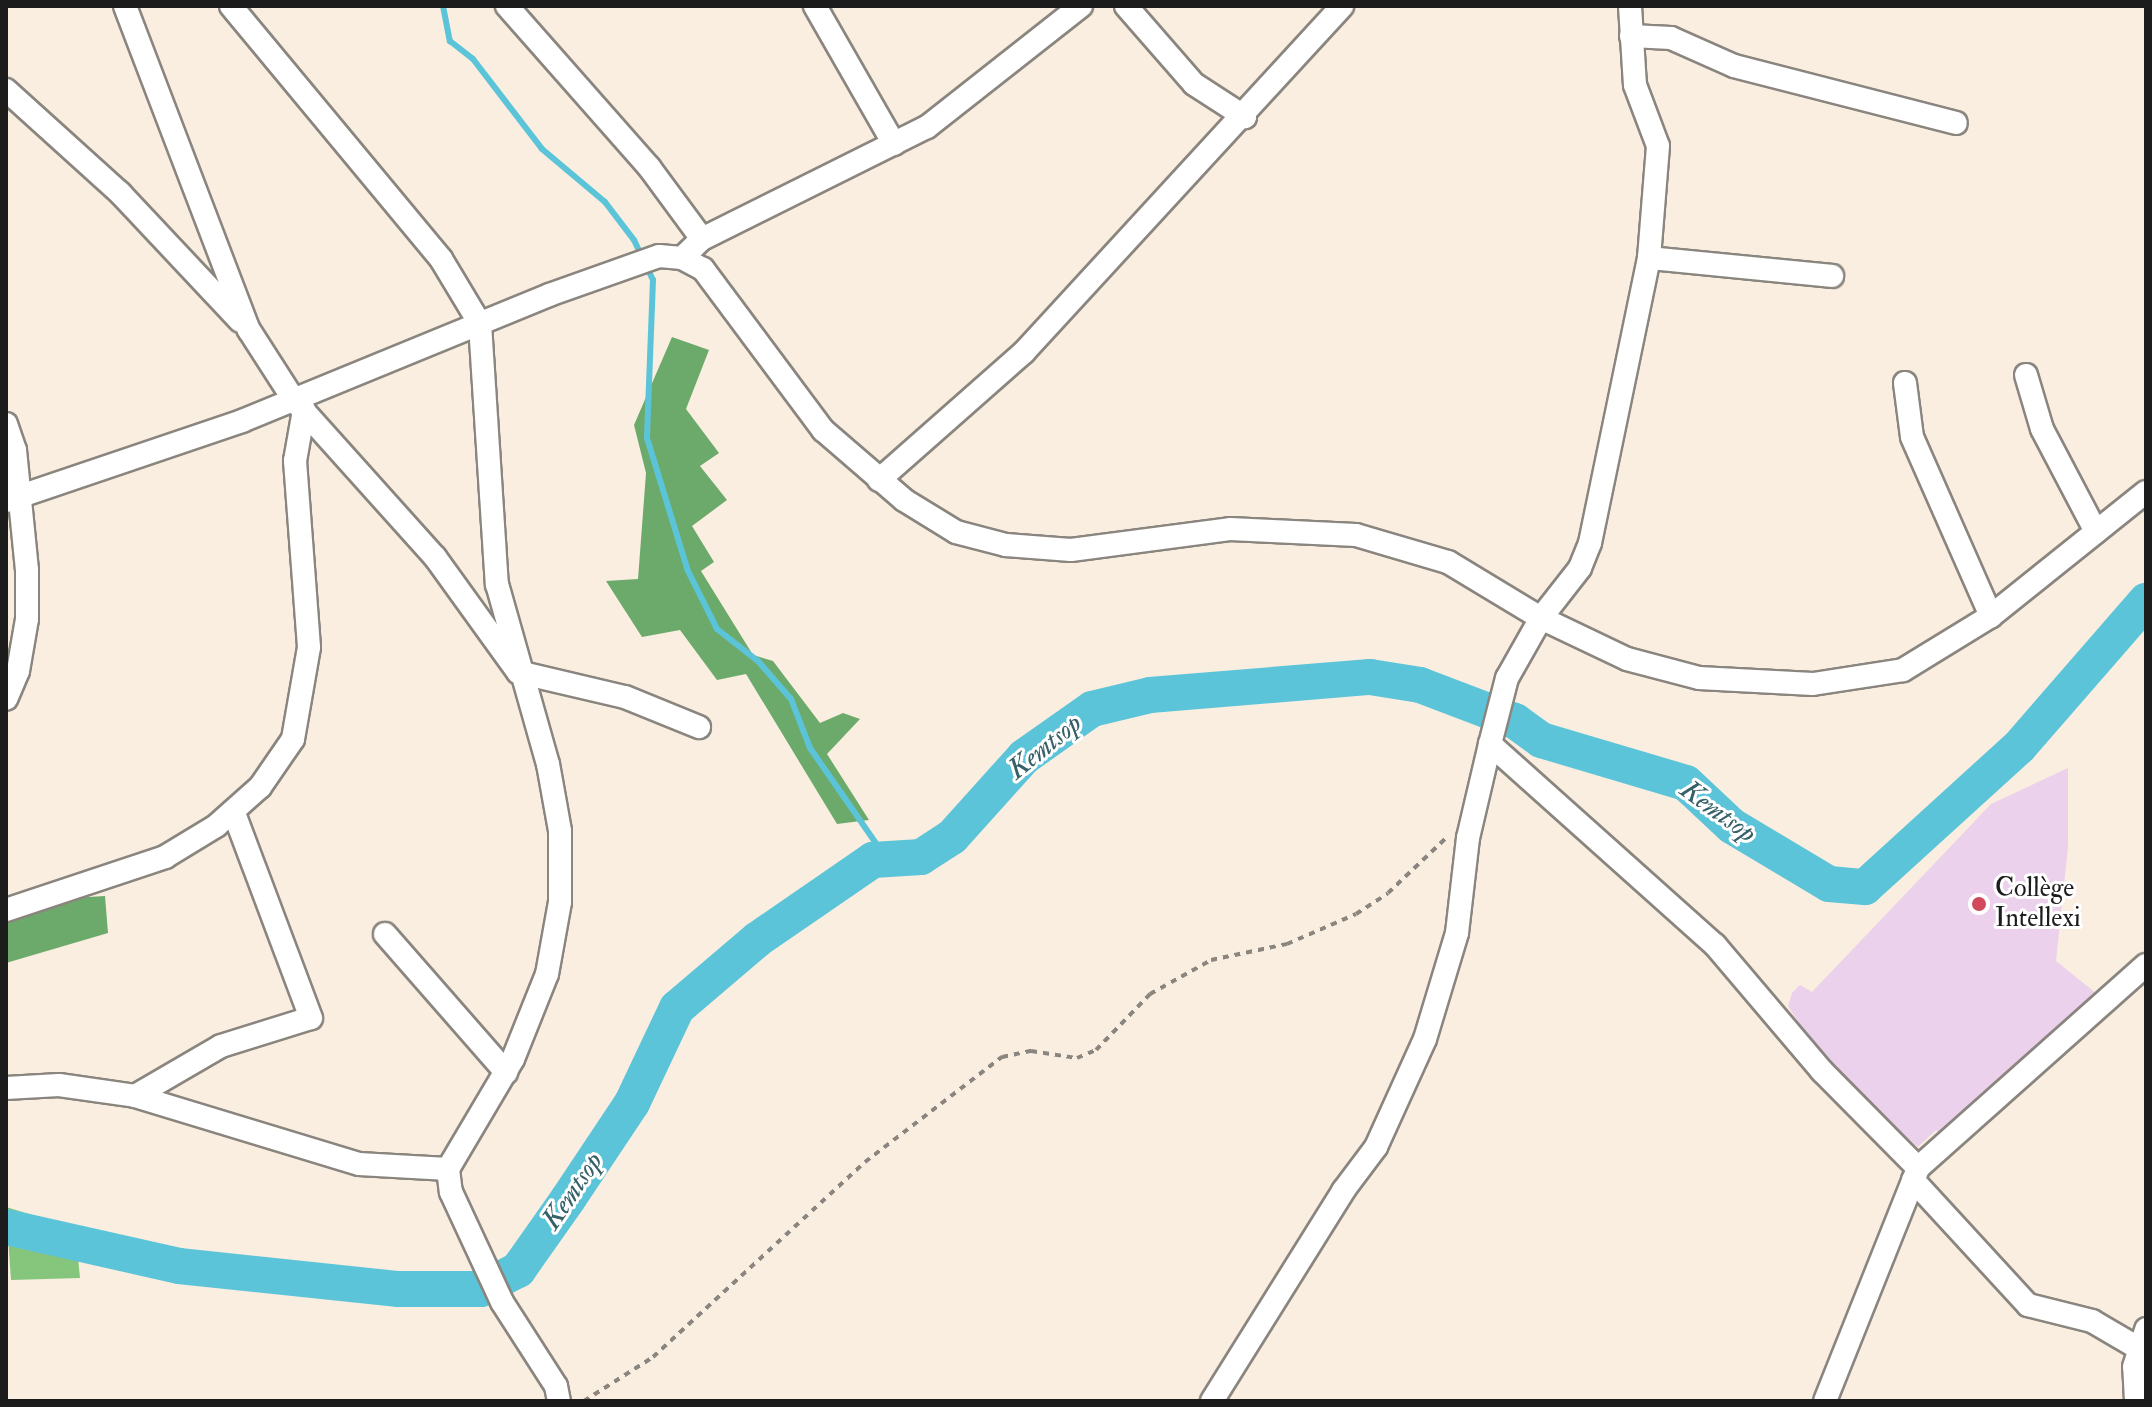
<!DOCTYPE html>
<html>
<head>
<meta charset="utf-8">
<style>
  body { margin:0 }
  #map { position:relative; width:2152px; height:1407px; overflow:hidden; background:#f9eee0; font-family:"IM FELL Double Pica",serif }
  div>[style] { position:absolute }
  .built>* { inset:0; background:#ebd1eb }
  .green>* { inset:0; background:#85c57c }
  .forest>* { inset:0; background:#6caa6c }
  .stream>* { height:6px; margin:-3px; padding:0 3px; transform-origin:3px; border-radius:3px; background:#5cc4d8 }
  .river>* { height:36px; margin:-18px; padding:0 18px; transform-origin:18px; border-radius:18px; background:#5cc4d8 }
  .path>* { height:4px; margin-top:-2px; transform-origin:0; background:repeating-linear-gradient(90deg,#8a857e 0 6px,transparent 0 12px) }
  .roads { filter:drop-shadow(2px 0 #8a857e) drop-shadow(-2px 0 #8a857e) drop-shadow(0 2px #8a857e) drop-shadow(0 -2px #8a857e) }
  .minor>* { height:22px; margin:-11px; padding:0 11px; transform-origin:11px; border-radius:11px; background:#fff }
  .dots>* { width:22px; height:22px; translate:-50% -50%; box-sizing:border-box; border:4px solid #fff; border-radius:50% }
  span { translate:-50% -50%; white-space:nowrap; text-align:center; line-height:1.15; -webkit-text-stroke:6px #fff; paint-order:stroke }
  .poi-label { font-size:26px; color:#1c1c1c }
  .left { translate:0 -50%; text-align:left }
  .water-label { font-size:28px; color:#365f67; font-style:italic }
  .frame { position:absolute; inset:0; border:8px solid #1c1c1c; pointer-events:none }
</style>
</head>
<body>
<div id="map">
  <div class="built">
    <i style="clip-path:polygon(2068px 768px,2068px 847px,2056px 961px,2097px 994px,1941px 1135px,1936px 1130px,1918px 1147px,1831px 1073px,1788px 1006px,1792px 993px,1800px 985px,1812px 992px,1991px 804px)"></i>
  </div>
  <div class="green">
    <i style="clip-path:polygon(6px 1207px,75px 1228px,80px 1278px,11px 1280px)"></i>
  </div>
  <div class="forest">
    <i style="clip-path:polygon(672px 337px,709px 350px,686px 409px,719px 453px,700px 466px,727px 500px,692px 526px,714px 562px,701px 571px,753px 655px,773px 661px,820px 723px,843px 713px,860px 719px,827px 754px,869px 820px,837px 824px,746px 674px,717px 680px,680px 630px,642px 637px,606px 581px,638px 579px,646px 473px,634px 425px)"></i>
    <i style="clip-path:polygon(105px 896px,108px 933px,6px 963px,6px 902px)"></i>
  </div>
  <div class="stream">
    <i style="left:443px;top:6px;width:36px;rotate:79deg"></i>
    <i style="left:450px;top:41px;width:29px;rotate:38deg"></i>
    <i style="left:473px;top:59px;width:113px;rotate:52.5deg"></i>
    <i style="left:542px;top:149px;width:82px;rotate:40.1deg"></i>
    <i style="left:605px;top:202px;width:48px;rotate:52.7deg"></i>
    <i style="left:634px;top:240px;width:44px;rotate:64.6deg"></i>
    <i style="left:653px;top:280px;width:158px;rotate:92.2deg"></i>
    <i style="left:647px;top:438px;width:139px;rotate:72.9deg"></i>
    <i style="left:688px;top:571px;width:65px;rotate:63.4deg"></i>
    <i style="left:717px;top:629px;width:52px;rotate:38deg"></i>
    <i style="left:758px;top:661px;width:50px;rotate:49deg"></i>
    <i style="left:791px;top:699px;width:53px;rotate:68.8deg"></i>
    <i style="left:810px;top:748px;width:135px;rotate:55.3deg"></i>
  </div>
  <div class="river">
    <i style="left:6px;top:1227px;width:177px;rotate:12.7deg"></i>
    <i style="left:179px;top:1266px;width:221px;rotate:6deg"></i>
    <i style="left:399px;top:1289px;width:82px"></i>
    <i style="left:481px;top:1289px;width:42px;rotate:-27.2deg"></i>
    <i style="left:518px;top:1270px;width:87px;rotate:-54.8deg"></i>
    <i style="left:568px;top:1199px;width:115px;rotate:-56.3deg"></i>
    <i style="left:632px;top:1103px;width:105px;rotate:-64.7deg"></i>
    <i style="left:677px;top:1008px;width:106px;rotate:-40.4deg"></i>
    <i style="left:758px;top:939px;width:140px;rotate:-34.5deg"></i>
    <i style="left:873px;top:860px;width:48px;rotate:-3.6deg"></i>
    <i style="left:921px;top:857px;width:37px;rotate:-33deg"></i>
    <i style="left:952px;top:837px;width:108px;rotate:-48deg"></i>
    <i style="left:1024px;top:757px;width:83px;rotate:-35.2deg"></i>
    <i style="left:1092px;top:709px;width:60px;rotate:-13.6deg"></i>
    <i style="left:1150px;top:695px;width:221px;rotate:-4.7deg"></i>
    <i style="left:1370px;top:677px;width:51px;rotate:9.1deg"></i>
    <i style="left:1420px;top:685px;width:102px;rotate:20.8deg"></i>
    <i style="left:1515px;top:721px;width:32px;rotate:36deg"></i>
    <i style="left:1541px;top:740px;width:151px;rotate:16.5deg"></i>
    <i style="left:1686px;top:783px;width:63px;rotate:43.1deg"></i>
    <i style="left:1732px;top:826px;width:113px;rotate:30.9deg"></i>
    <i style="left:1829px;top:884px;width:36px;rotate:5deg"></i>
    <i style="left:1865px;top:887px;width:208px;rotate:-42.3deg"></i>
    <i style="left:2019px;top:747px;width:194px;rotate:-49deg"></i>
  </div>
  <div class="path">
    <i style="left:584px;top:1401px;width:82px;rotate:-32.5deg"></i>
    <i style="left:653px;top:1357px;width:288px;rotate:-42.6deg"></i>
    <i style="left:865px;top:1162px;width:173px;rotate:-37.5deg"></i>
    <i style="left:1002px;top:1057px;width:30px;rotate:-12deg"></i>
    <i style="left:1031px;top:1051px;width:47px;rotate:8.7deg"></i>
    <i style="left:1077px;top:1058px;width:21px;rotate:-23deg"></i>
    <i style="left:1096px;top:1050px;width:78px;rotate:-46deg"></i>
    <i style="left:1150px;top:994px;width:70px;rotate:-29.1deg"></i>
    <i style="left:1211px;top:960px;width:78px;rotate:-11.9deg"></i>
    <i style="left:1287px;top:944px;width:75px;rotate:-23.5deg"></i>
    <i style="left:1356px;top:914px;width:38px;rotate:-33deg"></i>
    <i style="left:1388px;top:893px;width:80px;rotate:-43.5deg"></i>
  </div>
  <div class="roads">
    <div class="minor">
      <i style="left:125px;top:6px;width:347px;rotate:69.1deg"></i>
      <i style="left:249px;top:330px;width:83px;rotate:57.3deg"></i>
      <i style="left:294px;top:400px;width:211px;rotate:48.1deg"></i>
      <i style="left:435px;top:557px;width:142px;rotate:54.2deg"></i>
      <i style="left:518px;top:672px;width:110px;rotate:13.2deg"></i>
      <i style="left:625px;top:697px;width:80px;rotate:22.1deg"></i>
      <i style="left:231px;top:6px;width:329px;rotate:50.3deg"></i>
      <i style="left:441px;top:259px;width:76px;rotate:59deg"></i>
      <i style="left:480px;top:324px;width:261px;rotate:86.3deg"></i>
      <i style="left:497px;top:584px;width:187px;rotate:74.2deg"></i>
      <i style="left:548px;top:764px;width:68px;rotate:79.8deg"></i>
      <i style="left:560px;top:831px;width:71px;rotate:90deg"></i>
      <i style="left:560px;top:902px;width:73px;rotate:100.2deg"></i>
      <i style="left:547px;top:974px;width:92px;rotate:111.8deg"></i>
      <i style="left:513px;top:1059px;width:128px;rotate:120.6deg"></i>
      <i style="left:448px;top:1169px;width:23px;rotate:83deg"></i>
      <i style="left:451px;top:1192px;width:121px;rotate:65.1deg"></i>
      <i style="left:502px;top:1302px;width:100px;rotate:57.3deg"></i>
      <i style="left:556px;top:1386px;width:15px;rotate:79deg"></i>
      <i style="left:507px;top:6px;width:215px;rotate:48.6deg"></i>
      <i style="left:649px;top:167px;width:89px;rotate:53.6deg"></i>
      <i style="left:815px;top:6px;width:159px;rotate:60.2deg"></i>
      <i style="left:1126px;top:6px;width:103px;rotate:48.9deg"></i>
      <i style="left:1194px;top:84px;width:61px;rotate:32.9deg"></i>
      <i style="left:1630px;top:6px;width:79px;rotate:86.4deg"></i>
      <i style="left:1635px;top:85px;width:65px;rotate:69.3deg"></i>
      <i style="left:1658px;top:146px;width:112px;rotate:94.6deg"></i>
      <i style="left:1649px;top:258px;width:291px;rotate:101.7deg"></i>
      <i style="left:1590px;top:543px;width:27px;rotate:112deg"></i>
      <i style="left:1580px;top:568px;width:63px;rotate:128deg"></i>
      <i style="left:1541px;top:618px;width:69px;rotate:119.5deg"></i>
      <i style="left:1507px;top:678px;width:68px;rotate:104.4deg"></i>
      <i style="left:1490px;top:744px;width:302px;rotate:41.8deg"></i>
      <i style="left:1715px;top:945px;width:165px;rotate:49.7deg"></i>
      <i style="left:1822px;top:1071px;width:136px;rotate:45.3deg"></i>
      <i style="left:1631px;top:36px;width:40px;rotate:2.9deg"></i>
      <i style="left:1671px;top:38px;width:69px;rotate:24deg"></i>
      <i style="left:1734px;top:66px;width:229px;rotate:14.4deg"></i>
      <i style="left:6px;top:90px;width:154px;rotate:42.1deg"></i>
      <i style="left:120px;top:193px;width:175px;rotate:46.8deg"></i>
      <i style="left:682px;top:258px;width:28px;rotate:-44deg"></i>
      <i style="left:702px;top:239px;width:251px;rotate:-26.5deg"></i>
      <i style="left:927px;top:127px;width:196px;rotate:-38.2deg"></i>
      <i style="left:1649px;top:258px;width:184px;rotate:5.6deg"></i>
      <i style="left:2026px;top:375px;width:56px;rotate:73.5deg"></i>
      <i style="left:2042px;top:429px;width:116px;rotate:62.3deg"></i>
      <i style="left:1905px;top:383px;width:54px;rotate:82.6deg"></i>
      <i style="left:1912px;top:437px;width:196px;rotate:66.2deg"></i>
      <i style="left:6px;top:424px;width:28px;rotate:71deg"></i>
      <i style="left:15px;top:450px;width:121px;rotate:84.3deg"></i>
      <i style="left:27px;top:570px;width:49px;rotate:90deg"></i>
      <i style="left:27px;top:619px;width:53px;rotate:99.8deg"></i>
      <i style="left:18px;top:671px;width:30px;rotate:113deg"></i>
      <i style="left:879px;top:480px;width:193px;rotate:-41.4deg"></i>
      <i style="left:1024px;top:352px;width:470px;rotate:-47.4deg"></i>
      <i style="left:6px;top:501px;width:249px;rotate:-18.7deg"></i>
      <i style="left:242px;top:421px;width:332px;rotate:-22.3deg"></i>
      <i style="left:549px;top:295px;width:117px;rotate:-19.5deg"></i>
      <i style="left:659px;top:256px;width:23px;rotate:5deg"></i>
      <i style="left:682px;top:258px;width:24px;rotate:28deg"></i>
      <i style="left:703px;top:269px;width:201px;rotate:53.3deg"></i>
      <i style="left:823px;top:430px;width:107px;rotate:40.8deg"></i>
      <i style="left:904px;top:500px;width:61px;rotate:31.6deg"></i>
      <i style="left:956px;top:532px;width:52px;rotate:14.6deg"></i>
      <i style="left:1006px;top:545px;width:65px;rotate:4.4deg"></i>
      <i style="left:1071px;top:550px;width:160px;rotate:-7.5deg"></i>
      <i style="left:1230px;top:529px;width:126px;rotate:2.7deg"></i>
      <i style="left:1356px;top:535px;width:96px;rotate:16.4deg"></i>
      <i style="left:1448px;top:562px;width:109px;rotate:31.1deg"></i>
      <i style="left:1541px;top:618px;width:95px;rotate:25.5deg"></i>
      <i style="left:1627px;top:659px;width:74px;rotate:14.8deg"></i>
      <i style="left:1699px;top:678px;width:114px;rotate:3deg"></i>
      <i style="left:1813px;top:684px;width:91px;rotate:-8.8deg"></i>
      <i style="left:1903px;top:670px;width:103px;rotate:-31.5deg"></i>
      <i style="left:1991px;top:616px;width:198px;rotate:-38.7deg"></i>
      <i style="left:6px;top:910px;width:168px;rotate:-18.4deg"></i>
      <i style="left:165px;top:857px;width:60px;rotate:-31.3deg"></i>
      <i style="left:216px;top:826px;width:59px;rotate:-41.6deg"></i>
      <i style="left:260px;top:787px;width:58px;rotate:-55.5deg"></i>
      <i style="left:293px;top:739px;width:93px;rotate:-80.1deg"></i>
      <i style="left:309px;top:647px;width:187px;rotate:-94.3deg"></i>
      <i style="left:295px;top:461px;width:52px;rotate:-80deg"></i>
      <i style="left:385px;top:934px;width:184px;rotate:48.8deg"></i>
      <i style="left:6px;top:1088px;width:53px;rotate:-3.2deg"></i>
      <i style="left:59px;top:1085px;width:77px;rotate:8.2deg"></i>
      <i style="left:135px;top:1096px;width:234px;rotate:16.9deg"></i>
      <i style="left:359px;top:1164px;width:89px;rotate:3.2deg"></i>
      <i style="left:135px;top:1096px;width:99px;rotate:-30.2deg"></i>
      <i style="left:221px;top:1046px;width:94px;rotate:-17.3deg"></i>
      <i style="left:311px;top:1018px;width:221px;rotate:-110.6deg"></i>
      <i style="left:1913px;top:1180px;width:170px;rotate:47.4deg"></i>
      <i style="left:2028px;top:1305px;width:66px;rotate:14deg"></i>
      <i style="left:2092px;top:1321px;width:53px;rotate:30.4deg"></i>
      <i style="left:1212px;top:1401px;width:248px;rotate:-58deg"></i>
      <i style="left:1343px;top:1191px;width:55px;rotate:-53.1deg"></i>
      <i style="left:1376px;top:1147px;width:119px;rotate:-65.6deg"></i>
      <i style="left:1425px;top:1039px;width:111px;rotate:-73.2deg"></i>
      <i style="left:1457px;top:933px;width:96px;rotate:-83.4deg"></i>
      <i style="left:1468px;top:838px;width:97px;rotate:-76.8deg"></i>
      <i style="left:1825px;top:1401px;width:251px;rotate:-68.2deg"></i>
      <i style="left:1918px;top:1168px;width:305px;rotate:-41.7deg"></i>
      <i style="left:2136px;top:1401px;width:34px;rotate:-93deg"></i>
      <i style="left:2134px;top:1367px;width:40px;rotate:-72deg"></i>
    </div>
  </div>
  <div class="dots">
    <i style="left:1979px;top:904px;background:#d1495b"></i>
  </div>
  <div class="poi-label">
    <span class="left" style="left:1995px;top:904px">Collège<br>Intellexi</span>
  </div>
  <div class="water-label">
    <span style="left:1045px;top:747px;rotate:-39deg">Kemtsop</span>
    <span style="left:1718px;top:812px;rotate:36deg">Kemtsop</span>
    <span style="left:573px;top:1191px;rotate:-56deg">Kemtsop</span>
  </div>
  <div class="frame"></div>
</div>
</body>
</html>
